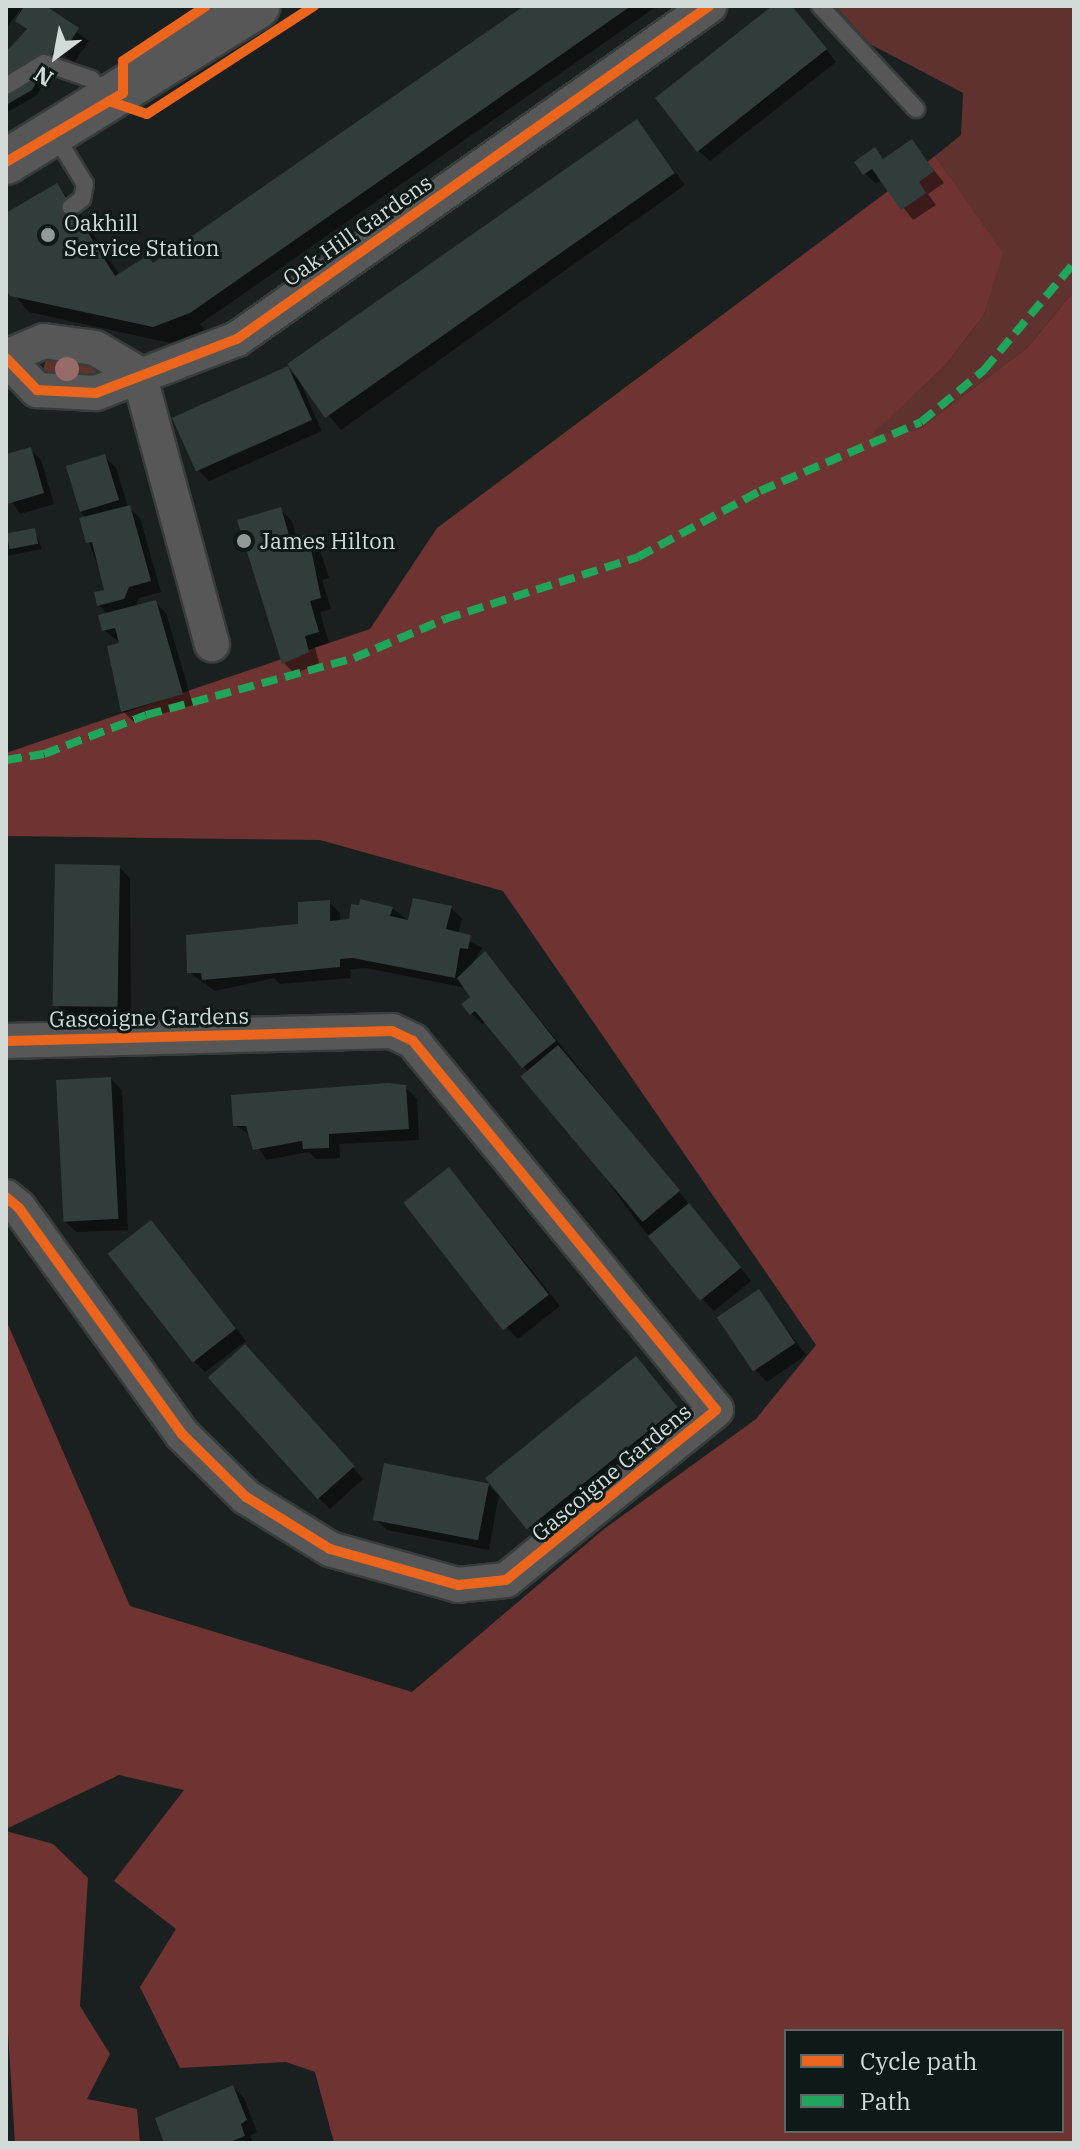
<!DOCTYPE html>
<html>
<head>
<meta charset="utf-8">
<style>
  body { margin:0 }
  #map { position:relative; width:1080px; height:2149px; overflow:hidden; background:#1a201f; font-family:"IBM Plex Serif",serif }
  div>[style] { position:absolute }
  .green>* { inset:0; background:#5f312f }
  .forest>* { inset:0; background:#6f3431 }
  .shadow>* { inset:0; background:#0007 }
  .building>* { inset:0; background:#313d3b; transform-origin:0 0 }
  .roads { filter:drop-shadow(2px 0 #383d3c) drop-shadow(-2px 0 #383d3c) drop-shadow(0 2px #383d3c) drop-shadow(0 -2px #383d3c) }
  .service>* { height:16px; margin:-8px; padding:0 8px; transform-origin:8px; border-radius:8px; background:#585757 }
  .minor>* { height:34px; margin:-17px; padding:0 17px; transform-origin:17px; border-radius:17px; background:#585757 }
  .primary>* { height:44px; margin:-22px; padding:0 22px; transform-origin:22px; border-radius:22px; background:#575757 }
  .quiet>* { height:8px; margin-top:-4px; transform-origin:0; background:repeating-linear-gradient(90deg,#20a55d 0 16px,transparent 0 24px) }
  .cycleway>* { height:10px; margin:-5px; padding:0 5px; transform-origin:5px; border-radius:5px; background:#eb651d }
  .trees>* { width:24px; height:24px; margin:-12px; border-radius:50%; background:#976b67 }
  .dots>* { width:22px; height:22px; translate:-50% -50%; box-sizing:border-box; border:4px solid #0d1a18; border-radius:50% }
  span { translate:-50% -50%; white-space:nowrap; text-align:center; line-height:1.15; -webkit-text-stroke:6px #0d1a18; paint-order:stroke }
  .poi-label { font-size:22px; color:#d3dbd9 }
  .left { translate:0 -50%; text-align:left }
  .street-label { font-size:22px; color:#d3dbd9 }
  .frame { position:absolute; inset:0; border:8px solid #d3dbd9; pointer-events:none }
  .legend { position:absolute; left:784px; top:2029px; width:280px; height:104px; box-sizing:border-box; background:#0d1a18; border:2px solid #5c6765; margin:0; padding:10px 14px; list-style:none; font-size:24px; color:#d3dbd9 }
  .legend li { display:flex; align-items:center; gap:16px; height:40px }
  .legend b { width:40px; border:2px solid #5c6765 }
  .north { position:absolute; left:16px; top:16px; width:80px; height:80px; -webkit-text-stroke:6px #0d1a18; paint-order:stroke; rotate:212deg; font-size:22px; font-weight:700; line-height:32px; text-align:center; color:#d3dbd9 }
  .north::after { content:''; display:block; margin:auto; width:28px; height:36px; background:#d3dbd9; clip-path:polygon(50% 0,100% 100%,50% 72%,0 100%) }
</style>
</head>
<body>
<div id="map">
  <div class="green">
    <i style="clip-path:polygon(835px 6px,1074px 6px,1074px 291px,1028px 347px,918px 430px,869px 436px,944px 367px,984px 315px,1002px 253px,935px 156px,961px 135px,963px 93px,870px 44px)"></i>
    <i style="clip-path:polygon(56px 357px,86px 360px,96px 372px,93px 377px,42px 373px,46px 360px)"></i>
  </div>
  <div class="forest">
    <i style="clip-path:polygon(evenodd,935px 156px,1003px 253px,984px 315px,944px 367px,871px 435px,918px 430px,1028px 347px,1074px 291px,1074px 2143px,334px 2143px,315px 2072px,286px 2062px,180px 2068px,140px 1987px,176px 1929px,114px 1881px,184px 1790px,119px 1775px,6px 1829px,6px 1320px,130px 1606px,412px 1692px,604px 1529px,756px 1419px,816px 1345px,503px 891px,320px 840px,6px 836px,6px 753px,370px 629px,437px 528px,935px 156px,786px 2031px,1062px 2031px,1062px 2131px,786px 2131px,786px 2031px)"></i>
    <i style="clip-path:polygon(6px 1831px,53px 1844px,88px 1878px,80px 2006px,110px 2054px,87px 2099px,137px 2109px,140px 2143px,15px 2143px,6px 2001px)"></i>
  </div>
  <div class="shadow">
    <i style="clip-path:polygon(6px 6px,43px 6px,89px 41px,74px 62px,60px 53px,37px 95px,6px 113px,6px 54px,28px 31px,17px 20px,21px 8px,6px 29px)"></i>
    <i style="clip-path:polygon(527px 6px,657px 6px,200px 324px,204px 330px,170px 343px,29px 312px,6px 285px,6px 216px,56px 185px,73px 202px,119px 275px,153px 265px)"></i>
    <i style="clip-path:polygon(775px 6px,792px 6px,836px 62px,710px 161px,698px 150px)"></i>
    <i style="clip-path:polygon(637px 121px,685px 185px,341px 430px,299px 380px,322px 431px,209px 481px,198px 470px,288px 369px,297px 378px)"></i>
    <i style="clip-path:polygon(912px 142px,944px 183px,928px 194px,936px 205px,913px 220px,882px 180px,876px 184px,865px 173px,874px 150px,885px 160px)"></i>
    <i style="clip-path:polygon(30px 449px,41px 460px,54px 504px,20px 514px,6px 492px,6px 456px)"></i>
    <i style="clip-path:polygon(105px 457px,116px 468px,128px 507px,140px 518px,161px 592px,139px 598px,136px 607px,155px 602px,166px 613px,193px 705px,134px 722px,123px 711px,122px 644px,104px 630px,108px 614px,99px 605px,107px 592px,81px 520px,87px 518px,79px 511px)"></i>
    <i style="clip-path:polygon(280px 509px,292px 521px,297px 539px,308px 536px,319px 547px,329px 578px,322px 580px,331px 609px,320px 612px,329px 643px,315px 647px,319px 663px,295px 674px,284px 663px)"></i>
    <i style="clip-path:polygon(34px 530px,42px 549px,6px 556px,6px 536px)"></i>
    <i style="clip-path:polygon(119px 867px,130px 878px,131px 1016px,68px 1017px,57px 1005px)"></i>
    <i style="clip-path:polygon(329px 902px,340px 913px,340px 922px,392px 908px,410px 922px,451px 908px,462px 919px,458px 934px,482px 948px,469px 969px,485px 954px,496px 965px,751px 1281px,714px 1311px,703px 1300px,638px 1223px,528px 1072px,486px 1021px,482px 1024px,471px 1013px,473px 998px,466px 988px,366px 968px,350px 969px,351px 978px,280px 984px,274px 978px,215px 991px,189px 972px,300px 925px)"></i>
    <i style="clip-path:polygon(111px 1079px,122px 1090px,128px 1230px,76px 1232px,64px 1220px)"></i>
    <i style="clip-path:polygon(405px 1087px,417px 1099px,419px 1140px,339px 1144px,340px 1158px,316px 1159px,309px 1152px,266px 1160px,251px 1136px,235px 1125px)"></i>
    <i style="clip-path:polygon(460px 1181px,560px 1306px,518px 1339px,507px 1328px)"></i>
    <i style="clip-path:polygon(151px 1223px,246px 1341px,205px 1372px,194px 1361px)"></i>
    <i style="clip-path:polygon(759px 1292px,806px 1355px,767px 1382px,756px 1371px)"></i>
    <i style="clip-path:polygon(256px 1358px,363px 1479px,330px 1509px,319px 1498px)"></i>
    <i style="clip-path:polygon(646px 1369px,687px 1419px,540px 1540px,499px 1493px,489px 1550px,387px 1530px,375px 1519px,488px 1485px,497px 1494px)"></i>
    <i style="clip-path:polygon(233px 2087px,244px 2098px,257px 2132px,250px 2136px,253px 2143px,166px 2143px)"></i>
  </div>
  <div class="building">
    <i style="clip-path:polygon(24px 6px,46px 6px,79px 28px,63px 53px,55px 48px,32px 90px,6px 105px,6px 52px,27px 29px,15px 21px)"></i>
    <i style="clip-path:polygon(524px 6px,631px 6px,190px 313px,153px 327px,10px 296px,6px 289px,6px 213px,57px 183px,115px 276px,147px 256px,153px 263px)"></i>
    <i style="clip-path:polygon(772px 6px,792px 6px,827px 49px,697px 152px,655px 98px)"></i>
    <i style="left:637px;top:119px;width:66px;height:427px;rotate:55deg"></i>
    <i style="clip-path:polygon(912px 139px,934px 171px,919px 182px,926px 193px,901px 210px,872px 169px,863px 175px,854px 162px,875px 147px,883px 159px)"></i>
    <i style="left:288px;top:366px;width:59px;height:127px;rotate:66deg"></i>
    <i style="clip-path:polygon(31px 447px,44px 493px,7px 504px,6px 454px)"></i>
    <i style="left:105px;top:454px;width:48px;height:41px;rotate:73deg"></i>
    <i style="clip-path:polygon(130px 505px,151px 581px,129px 587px,124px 599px,97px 606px,94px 592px,104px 590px,92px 542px,86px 543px,79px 518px)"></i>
    <i style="clip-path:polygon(281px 507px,290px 539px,308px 534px,321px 598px,310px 601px,319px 632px,305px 636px,309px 652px,282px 664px,237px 520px)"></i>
    <i style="left:35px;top:528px;width:16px;height:29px;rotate:79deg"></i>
    <i style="clip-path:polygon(156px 600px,183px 694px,121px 712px,107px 646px,119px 643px,115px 628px,102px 631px,98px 615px)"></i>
    <i style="left:55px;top:864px;width:65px;height:142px;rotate:1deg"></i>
    <i style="clip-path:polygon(413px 898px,452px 906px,446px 929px,471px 935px,468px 949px,460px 948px,455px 978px,353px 958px,340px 959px,340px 967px,236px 977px,202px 980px,201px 973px,187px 973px,186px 935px,298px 924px,298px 902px,330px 900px,330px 921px,349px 919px,351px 904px,359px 905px,360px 899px,393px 907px,390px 916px,408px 920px)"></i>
    <i style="clip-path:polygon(485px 951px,556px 1041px,522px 1068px,475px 1011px,470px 1015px,461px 1004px,470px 997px,457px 978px)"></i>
    <i style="left:558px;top:1045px;width:190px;height:49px;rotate:50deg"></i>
    <i style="left:111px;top:1077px;width:142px;height:55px;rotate:87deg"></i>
    <i style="clip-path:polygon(388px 1083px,406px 1085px,409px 1129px,329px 1134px,329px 1148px,303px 1149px,302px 1141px,253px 1150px,246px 1126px,233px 1126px,231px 1095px)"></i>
    <i style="left:449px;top:1167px;width:162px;height:58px;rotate:52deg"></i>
    <i style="left:689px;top:1203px;width:83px;height:53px;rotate:51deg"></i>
    <i style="left:151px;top:1220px;width:138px;height:55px;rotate:52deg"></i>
    <i style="left:759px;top:1289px;width:65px;height:51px;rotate:56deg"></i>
    <i style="left:245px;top:1344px;width:164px;height:50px;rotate:48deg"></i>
    <i style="left:636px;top:1356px;width:66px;height:194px;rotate:51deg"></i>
    <i style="left:384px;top:1463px;width:107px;height:58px;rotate:11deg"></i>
    <i style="clip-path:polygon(233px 2085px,247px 2120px,241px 2124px,245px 2136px,228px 2143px,164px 2143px,155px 2118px)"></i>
  </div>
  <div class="roads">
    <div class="service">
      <i style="left:820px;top:6px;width:141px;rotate:47deg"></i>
      <i style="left:6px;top:86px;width:44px;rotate:-31.2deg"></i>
      <i style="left:44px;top:63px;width:50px;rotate:18.8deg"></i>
      <i style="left:91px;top:79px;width:24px;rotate:52deg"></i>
      <i style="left:55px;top:135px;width:57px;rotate:58.5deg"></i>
      <i style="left:85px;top:184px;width:15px;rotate:101deg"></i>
      <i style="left:82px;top:199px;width:14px;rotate:144deg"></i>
    </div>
    <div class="minor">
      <i style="left:6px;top:357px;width:41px;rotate:-22.8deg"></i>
      <i style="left:44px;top:341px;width:51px;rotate:7.8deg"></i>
      <i style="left:95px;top:348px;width:51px;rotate:30.6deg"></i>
      <i style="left:139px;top:374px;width:280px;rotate:74.9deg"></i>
      <i style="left:6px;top:358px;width:45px;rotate:45.9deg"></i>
      <i style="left:37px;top:390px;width:59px;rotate:2.9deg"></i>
      <i style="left:96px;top:393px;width:151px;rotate:-21deg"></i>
      <i style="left:237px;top:339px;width:578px;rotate:-35.2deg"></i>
      <i style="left:6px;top:1041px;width:386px;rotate:-1.5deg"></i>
      <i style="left:392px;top:1031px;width:23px;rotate:25deg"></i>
      <i style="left:413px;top:1041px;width:477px;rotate:50.6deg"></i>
      <i style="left:716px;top:1410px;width:270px;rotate:141deg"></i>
      <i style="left:506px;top:1580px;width:48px;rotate:174.1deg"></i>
      <i style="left:458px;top:1585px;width:133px;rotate:-164.3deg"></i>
      <i style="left:330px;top:1549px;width:99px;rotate:-148.2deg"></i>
      <i style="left:246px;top:1497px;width:90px;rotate:-135.5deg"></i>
      <i style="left:182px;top:1434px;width:279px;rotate:-125.8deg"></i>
      <i style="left:19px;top:1208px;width:17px;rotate:-140deg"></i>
    </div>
    <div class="primary">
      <i style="left:6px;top:162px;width:296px;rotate:-31.8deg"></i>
    </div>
  </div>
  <div class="quiet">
    <i style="left:6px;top:760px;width:38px;rotate:-9deg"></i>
    <i style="left:44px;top:754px;width:109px;rotate:-20.9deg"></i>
    <i style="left:146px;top:715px;width:216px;rotate:-15.3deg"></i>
    <i style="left:354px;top:658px;width:99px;rotate:-23.2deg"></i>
    <i style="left:445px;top:619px;width:203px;rotate:-17.8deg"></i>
    <i style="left:638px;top:557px;width:139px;rotate:-28.4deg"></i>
    <i style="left:760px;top:491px;width:175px;rotate:-23.2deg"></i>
    <i style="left:921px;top:422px;width:82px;rotate:-39.5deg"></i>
    <i style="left:984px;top:370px;width:140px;rotate:-49.9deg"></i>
  </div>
  <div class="cycleway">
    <i style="left:109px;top:101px;width:40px;rotate:18.9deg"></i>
    <i style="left:147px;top:114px;width:199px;rotate:-32.9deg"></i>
    <i style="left:6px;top:162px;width:136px;rotate:-30.5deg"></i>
    <i style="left:123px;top:93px;width:32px;rotate:-90deg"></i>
    <i style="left:123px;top:61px;width:100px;rotate:-33.5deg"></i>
    <i style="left:6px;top:358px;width:45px;rotate:45.9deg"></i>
    <i style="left:37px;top:390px;width:59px;rotate:2.9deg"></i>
    <i style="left:96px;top:393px;width:151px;rotate:-21deg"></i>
    <i style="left:237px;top:339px;width:578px;rotate:-35.2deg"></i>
    <i style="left:6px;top:1041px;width:386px;rotate:-1.5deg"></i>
    <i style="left:392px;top:1031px;width:23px;rotate:25deg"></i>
    <i style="left:413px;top:1041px;width:477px;rotate:50.6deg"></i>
    <i style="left:716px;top:1410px;width:270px;rotate:141deg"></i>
    <i style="left:506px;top:1580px;width:48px;rotate:174.1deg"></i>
    <i style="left:458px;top:1585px;width:133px;rotate:-164.3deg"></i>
    <i style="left:330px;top:1549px;width:99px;rotate:-148.2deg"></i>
    <i style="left:246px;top:1497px;width:90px;rotate:-135.5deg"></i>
    <i style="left:182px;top:1434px;width:279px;rotate:-125.8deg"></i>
    <i style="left:19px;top:1208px;width:17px;rotate:-140deg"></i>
  </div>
  <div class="trees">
    <i style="left:67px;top:369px"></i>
  </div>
  <div class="dots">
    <i style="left:48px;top:235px;background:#929a98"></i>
    <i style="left:244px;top:541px;background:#929a98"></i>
  </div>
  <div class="poi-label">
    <span class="left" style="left:64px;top:235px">Oakhill<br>Service Station</span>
    <span class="left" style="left:260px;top:541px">James Hilton</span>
  </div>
  <div class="street-label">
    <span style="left:357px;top:230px;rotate:-35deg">Oak Hill Gardens</span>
    <span style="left:149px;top:1017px;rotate:-1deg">Gascoigne Gardens</span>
    <span style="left:611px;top:1472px;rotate:-40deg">Gascoigne Gardens</span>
  </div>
  <div class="frame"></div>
  <ul class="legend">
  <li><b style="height:10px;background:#eb651d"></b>Cycle path</li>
  <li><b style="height:10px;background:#20a55d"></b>Path</li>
  </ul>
  <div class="north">N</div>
</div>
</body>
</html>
